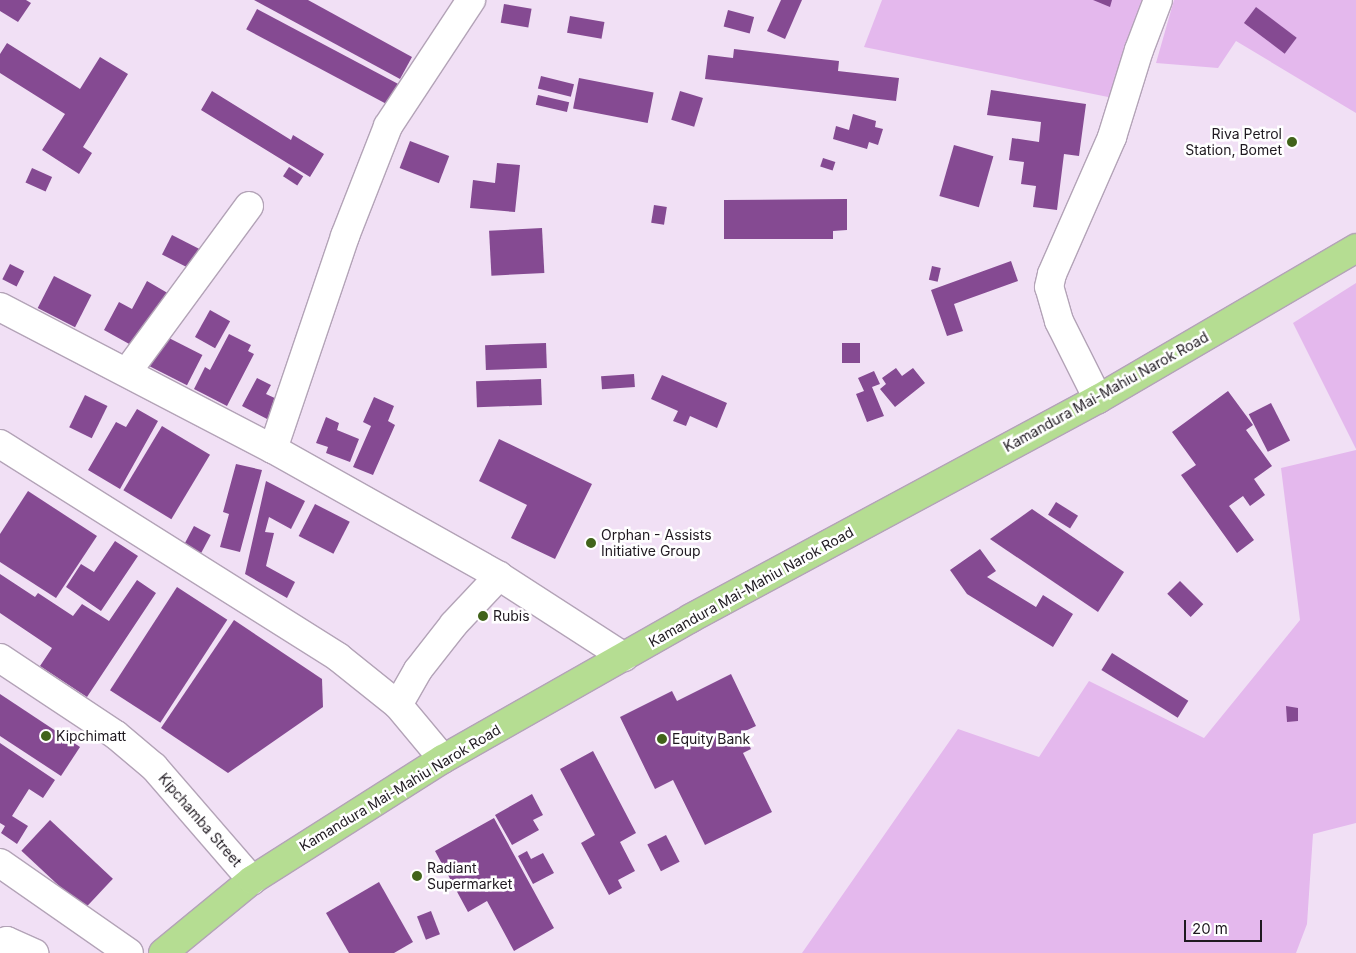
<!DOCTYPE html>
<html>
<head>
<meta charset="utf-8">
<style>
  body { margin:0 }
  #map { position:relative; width:1356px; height:953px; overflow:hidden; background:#f1e0f5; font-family:Inter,sans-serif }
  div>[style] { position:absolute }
  .green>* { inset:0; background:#e4b8ed }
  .building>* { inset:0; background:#854a92; transform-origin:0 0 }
  .roads { filter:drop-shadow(1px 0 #b3a3b7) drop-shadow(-1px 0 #b3a3b7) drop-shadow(0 1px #b3a3b7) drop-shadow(0 -1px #b3a3b7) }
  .minor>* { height:28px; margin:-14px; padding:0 14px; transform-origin:14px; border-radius:14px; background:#fff }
  .highway>* { height:28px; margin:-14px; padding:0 14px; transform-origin:14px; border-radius:14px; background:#b5dd92 }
  .dots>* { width:14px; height:14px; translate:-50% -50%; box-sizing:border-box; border:2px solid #fff; border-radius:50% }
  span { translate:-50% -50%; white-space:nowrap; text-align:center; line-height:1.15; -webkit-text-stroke:5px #fff; paint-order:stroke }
  .poi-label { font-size:14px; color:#1f1920 }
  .right { translate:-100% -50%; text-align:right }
  .left { translate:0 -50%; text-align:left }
  .street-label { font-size:14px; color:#1f1920 }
  .scale { position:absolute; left:1184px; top:920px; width:78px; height:22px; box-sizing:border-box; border:2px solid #1f1920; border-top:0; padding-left:6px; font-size:15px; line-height:18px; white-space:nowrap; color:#1f1920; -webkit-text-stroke:4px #fff; paint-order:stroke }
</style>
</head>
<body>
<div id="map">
  <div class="green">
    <i style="clip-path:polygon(882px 0,1146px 0,1113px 98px,864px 47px)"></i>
    <i style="clip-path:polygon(1174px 0,1356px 0,1356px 113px,1236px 41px,1218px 68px,1156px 63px)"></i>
    <i style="clip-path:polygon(1356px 283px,1356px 449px,1293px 323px)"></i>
    <i style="clip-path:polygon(1356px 450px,1356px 823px,1313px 834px,1307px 924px,1296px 953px,802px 953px,958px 729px,1039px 757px,1089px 681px,1204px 738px,1300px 620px,1281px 468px)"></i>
  </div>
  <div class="building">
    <i style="clip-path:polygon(0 0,26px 0,31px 3px,18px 22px,0 11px)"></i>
    <i style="clip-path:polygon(254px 0,308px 0,412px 57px,400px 79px)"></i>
    <i style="clip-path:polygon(781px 0,802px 0,785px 39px,767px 31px)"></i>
    <i style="clip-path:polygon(1093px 0,1112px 0,1110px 7px)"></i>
    <i style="left:504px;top:4px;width:28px;height:19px;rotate:10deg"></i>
    <i style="left:1256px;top:7px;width:51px;height:20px;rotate:37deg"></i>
    <i style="left:257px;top:9px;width:160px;height:23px;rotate:28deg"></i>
    <i style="left:728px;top:10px;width:27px;height:17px;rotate:15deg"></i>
    <i style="left:570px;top:16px;width:35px;height:17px;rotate:10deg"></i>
    <i style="clip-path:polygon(7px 43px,80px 89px,100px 57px,128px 74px,83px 147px,92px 153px,79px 174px,42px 150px,65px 114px,0 73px,0 54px)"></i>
    <i style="clip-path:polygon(734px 49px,839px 61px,838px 71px,899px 78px,896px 101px,705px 79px,708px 55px,733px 58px)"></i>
    <i style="left:541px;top:76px;width:34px;height:13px;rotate:14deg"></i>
    <i style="left:579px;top:78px;width:76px;height:31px;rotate:11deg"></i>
    <i style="clip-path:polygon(991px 90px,1086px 104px,1079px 156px,1064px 154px,1057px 210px,1033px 207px,1036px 186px,1021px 184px,1024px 162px,1009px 160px,1012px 138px,1039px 142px,1041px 122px,987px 115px)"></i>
    <i style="clip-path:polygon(212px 91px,291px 140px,293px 135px,324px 154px,310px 177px,201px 110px)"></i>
    <i style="left:680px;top:91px;width:24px;height:30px;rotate:17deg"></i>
    <i style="left:538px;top:95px;width:32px;height:10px;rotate:13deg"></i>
    <i style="clip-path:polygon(853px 114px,876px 121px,875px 127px,883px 129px,878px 145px,869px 142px,867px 149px,833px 139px,836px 126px,849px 130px)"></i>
    <i style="left:410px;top:141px;width:42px;height:29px;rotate:21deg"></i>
    <i style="left:954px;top:145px;width:41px;height:53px;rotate:16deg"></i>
    <i style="left:823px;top:158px;width:13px;height:9px;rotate:18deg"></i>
    <i style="clip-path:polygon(497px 163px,520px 165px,515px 212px,470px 208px,473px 180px,495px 183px)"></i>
    <i style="left:289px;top:167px;width:17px;height:11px;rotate:33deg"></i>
    <i style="left:32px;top:168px;width:22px;height:16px;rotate:24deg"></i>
    <i style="clip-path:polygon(847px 199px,847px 230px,833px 231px,833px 239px,724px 239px,724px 200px)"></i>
    <i style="left:654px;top:205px;width:13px;height:18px;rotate:9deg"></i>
    <i style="left:542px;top:228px;width:45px;height:53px;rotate:87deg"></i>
    <i style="left:172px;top:235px;width:33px;height:22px;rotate:27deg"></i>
    <i style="clip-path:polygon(1011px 261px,1018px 281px,954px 304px,963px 331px,947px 336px,931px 290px)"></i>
    <i style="left:10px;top:264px;width:16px;height:17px;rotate:27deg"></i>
    <i style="left:932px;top:266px;width:9px;height:14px;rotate:13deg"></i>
    <i style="left:54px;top:276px;width:42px;height:36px;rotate:27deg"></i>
    <i style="clip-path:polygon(147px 281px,171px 295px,140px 350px,104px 330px,119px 302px,132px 309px)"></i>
    <i style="left:210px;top:310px;width:23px;height:31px;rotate:29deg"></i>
    <i style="clip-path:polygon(229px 334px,251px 345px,248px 351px,254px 354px,227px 406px,194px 389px,205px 367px,210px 370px)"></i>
    <i style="left:165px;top:336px;width:42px;height:34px;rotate:27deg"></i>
    <i style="left:546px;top:343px;width:25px;height:61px;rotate:88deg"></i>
    <i style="left:842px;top:343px;width:18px;height:20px"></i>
    <i style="clip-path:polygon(896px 368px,902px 376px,913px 368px,925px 383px,895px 407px,880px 389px,886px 384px,882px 378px)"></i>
    <i style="clip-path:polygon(874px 371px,880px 384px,872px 387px,884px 416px,867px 422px,856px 394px,864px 391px,858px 378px)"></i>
    <i style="left:634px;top:374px;width:13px;height:33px;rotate:86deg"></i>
    <i style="clip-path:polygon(662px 375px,727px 403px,717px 428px,690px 416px,686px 426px,673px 421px,678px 411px,651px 399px)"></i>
    <i style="clip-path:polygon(257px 378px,271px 385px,266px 394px,279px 400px,269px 420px,242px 406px)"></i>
    <i style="left:541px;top:379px;width:26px;height:65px;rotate:88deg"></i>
    <i style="clip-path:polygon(1228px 391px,1253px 425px,1246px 430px,1272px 466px,1254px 479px,1265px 495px,1250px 506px,1243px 496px,1229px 506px,1254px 540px,1237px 553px,1181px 475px,1196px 465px,1172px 432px)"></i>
    <i style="left:85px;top:395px;width:25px;height:36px;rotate:26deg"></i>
    <i style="clip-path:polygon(374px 397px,394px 406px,388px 421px,395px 425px,373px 475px,353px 467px,371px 426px,363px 422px)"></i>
    <i style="left:1271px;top:403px;width:42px;height:25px;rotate:63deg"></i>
    <i style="clip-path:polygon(137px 409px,158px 421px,120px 489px,88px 470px,116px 422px,126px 427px)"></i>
    <i style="clip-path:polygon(326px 417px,339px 423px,337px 430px,359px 439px,350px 462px,326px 453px,328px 447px,316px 443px)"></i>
    <i style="left:162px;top:426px;width:56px;height:75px;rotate:31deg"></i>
    <i style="clip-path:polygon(499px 439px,592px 484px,555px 559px,511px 538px,527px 505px,479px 481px)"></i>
    <i style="clip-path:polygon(236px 464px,262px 470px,240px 552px,220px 547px,229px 514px,223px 512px)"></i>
    <i style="clip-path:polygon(266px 481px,305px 501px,291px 529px,269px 517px,265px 532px,274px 533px,266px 566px,295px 582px,287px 598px,245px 574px)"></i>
    <i style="clip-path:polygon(28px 491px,97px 536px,56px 598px,0 562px,0 534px)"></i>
    <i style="left:1056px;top:502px;width:26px;height:15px;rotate:32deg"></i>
    <i style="left:315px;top:504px;width:39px;height:36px;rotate:27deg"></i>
    <i style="clip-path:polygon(1032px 509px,1124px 572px,1098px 612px,990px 539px)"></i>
    <i style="left:194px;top:526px;width:19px;height:21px;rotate:28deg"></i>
    <i style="clip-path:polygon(115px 541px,138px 556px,101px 611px,66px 587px,81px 564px,94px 572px)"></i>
    <i style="clip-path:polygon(980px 549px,996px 571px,987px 577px,1036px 607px,1043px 595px,1073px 614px,1053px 647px,967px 594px,950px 570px)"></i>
    <i style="clip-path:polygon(0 574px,35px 597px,38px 593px,73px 616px,82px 604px,109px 621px,137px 580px,156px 593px,87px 697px,40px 666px,52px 648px,0 613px)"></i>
    <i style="left:1180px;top:581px;width:33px;height:18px;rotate:45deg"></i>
    <i style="left:177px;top:587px;width:60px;height:123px;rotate:33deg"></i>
    <i style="clip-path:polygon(234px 620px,322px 679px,323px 707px,228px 773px,161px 728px)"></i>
    <i style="left:1112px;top:653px;width:90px;height:20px;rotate:32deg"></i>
    <i style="clip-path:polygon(731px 674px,756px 726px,743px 732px,751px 749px,743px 753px,772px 812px,705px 845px,673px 780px,655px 789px,620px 717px,672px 691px,677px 701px)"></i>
    <i style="clip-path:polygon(0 694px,80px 747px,61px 776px,0 736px)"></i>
    <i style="clip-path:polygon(1286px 706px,1298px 708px,1298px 721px,1287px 722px)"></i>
    <i style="clip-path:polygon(0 743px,55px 780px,43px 798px,29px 789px,12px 816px,28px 826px,17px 844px,1px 833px,5px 826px,0 823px)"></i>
    <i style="clip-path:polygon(593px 751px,636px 833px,620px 842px,635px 871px,618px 880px,622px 888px,609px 895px,581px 843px,595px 835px,560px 769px)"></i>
    <i style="clip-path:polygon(532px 794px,543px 815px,533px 820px,539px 830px,512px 845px,495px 815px)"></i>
    <i style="clip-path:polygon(494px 818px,554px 928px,514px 951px,487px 901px,468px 912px,435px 851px)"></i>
    <i style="left:50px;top:820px;width:86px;height:42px;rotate:43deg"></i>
    <i style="left:666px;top:835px;width:30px;height:21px;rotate:63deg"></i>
    <i style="clip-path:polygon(527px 851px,531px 859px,543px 853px,554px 873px,533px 884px,518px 856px)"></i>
    <i style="clip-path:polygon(379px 882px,413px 942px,394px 953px,349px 953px,326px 913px)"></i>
    <i style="left:431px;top:911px;width:25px;height:15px;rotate:69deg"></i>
  </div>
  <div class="roads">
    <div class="minor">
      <i style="left:0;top:307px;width:308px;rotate:27.5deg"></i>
      <i style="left:273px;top:449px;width:259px;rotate:29.3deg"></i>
      <i style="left:499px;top:576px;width:149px;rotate:32.9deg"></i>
      <i style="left:127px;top:372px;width:206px;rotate:-53.7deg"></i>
      <i style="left:1098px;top:399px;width:87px;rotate:-116.6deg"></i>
      <i style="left:1059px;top:321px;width:35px;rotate:-106deg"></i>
      <i style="left:1049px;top:287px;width:13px;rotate:-77deg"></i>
      <i style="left:1052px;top:274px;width:150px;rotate:-66.3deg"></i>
      <i style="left:1112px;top:137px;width:91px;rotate:-72.8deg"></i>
      <i style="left:1139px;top:50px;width:53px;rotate:-69.2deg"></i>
      <i style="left:0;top:444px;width:400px;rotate:32.2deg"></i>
      <i style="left:338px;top:657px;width:77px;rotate:38.7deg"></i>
      <i style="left:398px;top:705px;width:70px;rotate:50.2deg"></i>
      <i style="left:273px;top:449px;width:225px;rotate:-71.3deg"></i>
      <i style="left:345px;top:236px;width:118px;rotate:-68.6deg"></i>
      <i style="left:388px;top:126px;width:151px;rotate:-56.6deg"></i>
      <i style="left:0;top:658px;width:139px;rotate:33.6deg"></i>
      <i style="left:116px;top:735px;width:50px;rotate:40.1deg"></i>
      <i style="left:154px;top:767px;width:150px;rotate:49.1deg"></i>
      <i style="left:398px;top:705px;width:40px;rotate:-60.3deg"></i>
      <i style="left:418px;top:670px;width:58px;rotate:-52deg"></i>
      <i style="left:454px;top:624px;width:66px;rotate:-46.8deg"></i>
      <i style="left:0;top:863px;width:157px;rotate:34.9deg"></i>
      <i style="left:0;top:943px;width:7px;rotate:-16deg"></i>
      <i style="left:7px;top:941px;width:30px;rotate:24deg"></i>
    </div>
    <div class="highway">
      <i style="left:163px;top:953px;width:115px;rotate:-39.4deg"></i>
      <i style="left:252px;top:880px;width:226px;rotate:-32.4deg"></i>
      <i style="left:443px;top:759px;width:285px;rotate:-29.6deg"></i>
      <i style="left:691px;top:618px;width:462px;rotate:-28.3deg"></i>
      <i style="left:1098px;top:399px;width:299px;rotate:-30.3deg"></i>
    </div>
  </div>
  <div class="dots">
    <i style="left:1292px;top:142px;background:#41631a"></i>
    <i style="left:591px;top:543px;background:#41631a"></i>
    <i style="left:483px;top:616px;background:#41631a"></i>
    <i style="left:46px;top:736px;background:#41631a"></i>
    <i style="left:662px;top:739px;background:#41631a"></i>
    <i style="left:417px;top:876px;background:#41631a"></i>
  </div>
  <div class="poi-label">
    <span class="right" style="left:1282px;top:142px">Riva Petrol<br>Station, Bomet</span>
    <span class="left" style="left:601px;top:543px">Orphan - Assists<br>Initiative Group</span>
    <span class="left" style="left:493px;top:616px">Rubis</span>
    <span class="left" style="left:56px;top:736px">Kipchimatt</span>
    <span class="left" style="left:672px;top:739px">Equity Bank</span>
    <span class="left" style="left:427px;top:876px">Radiant<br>Supermarket</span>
  </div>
  <div class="street-label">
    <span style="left:1106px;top:392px;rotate:-29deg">Kamandura Mai-Mahiu Narok Road</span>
    <span style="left:751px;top:587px;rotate:-29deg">Kamandura Mai-Mahiu Narok Road</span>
    <span style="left:400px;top:788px;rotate:-31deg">Kamandura Mai-Mahiu Narok Road</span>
    <span style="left:200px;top:820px;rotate:49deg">Kipchamba Street</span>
  </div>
  <div class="scale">20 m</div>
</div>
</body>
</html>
